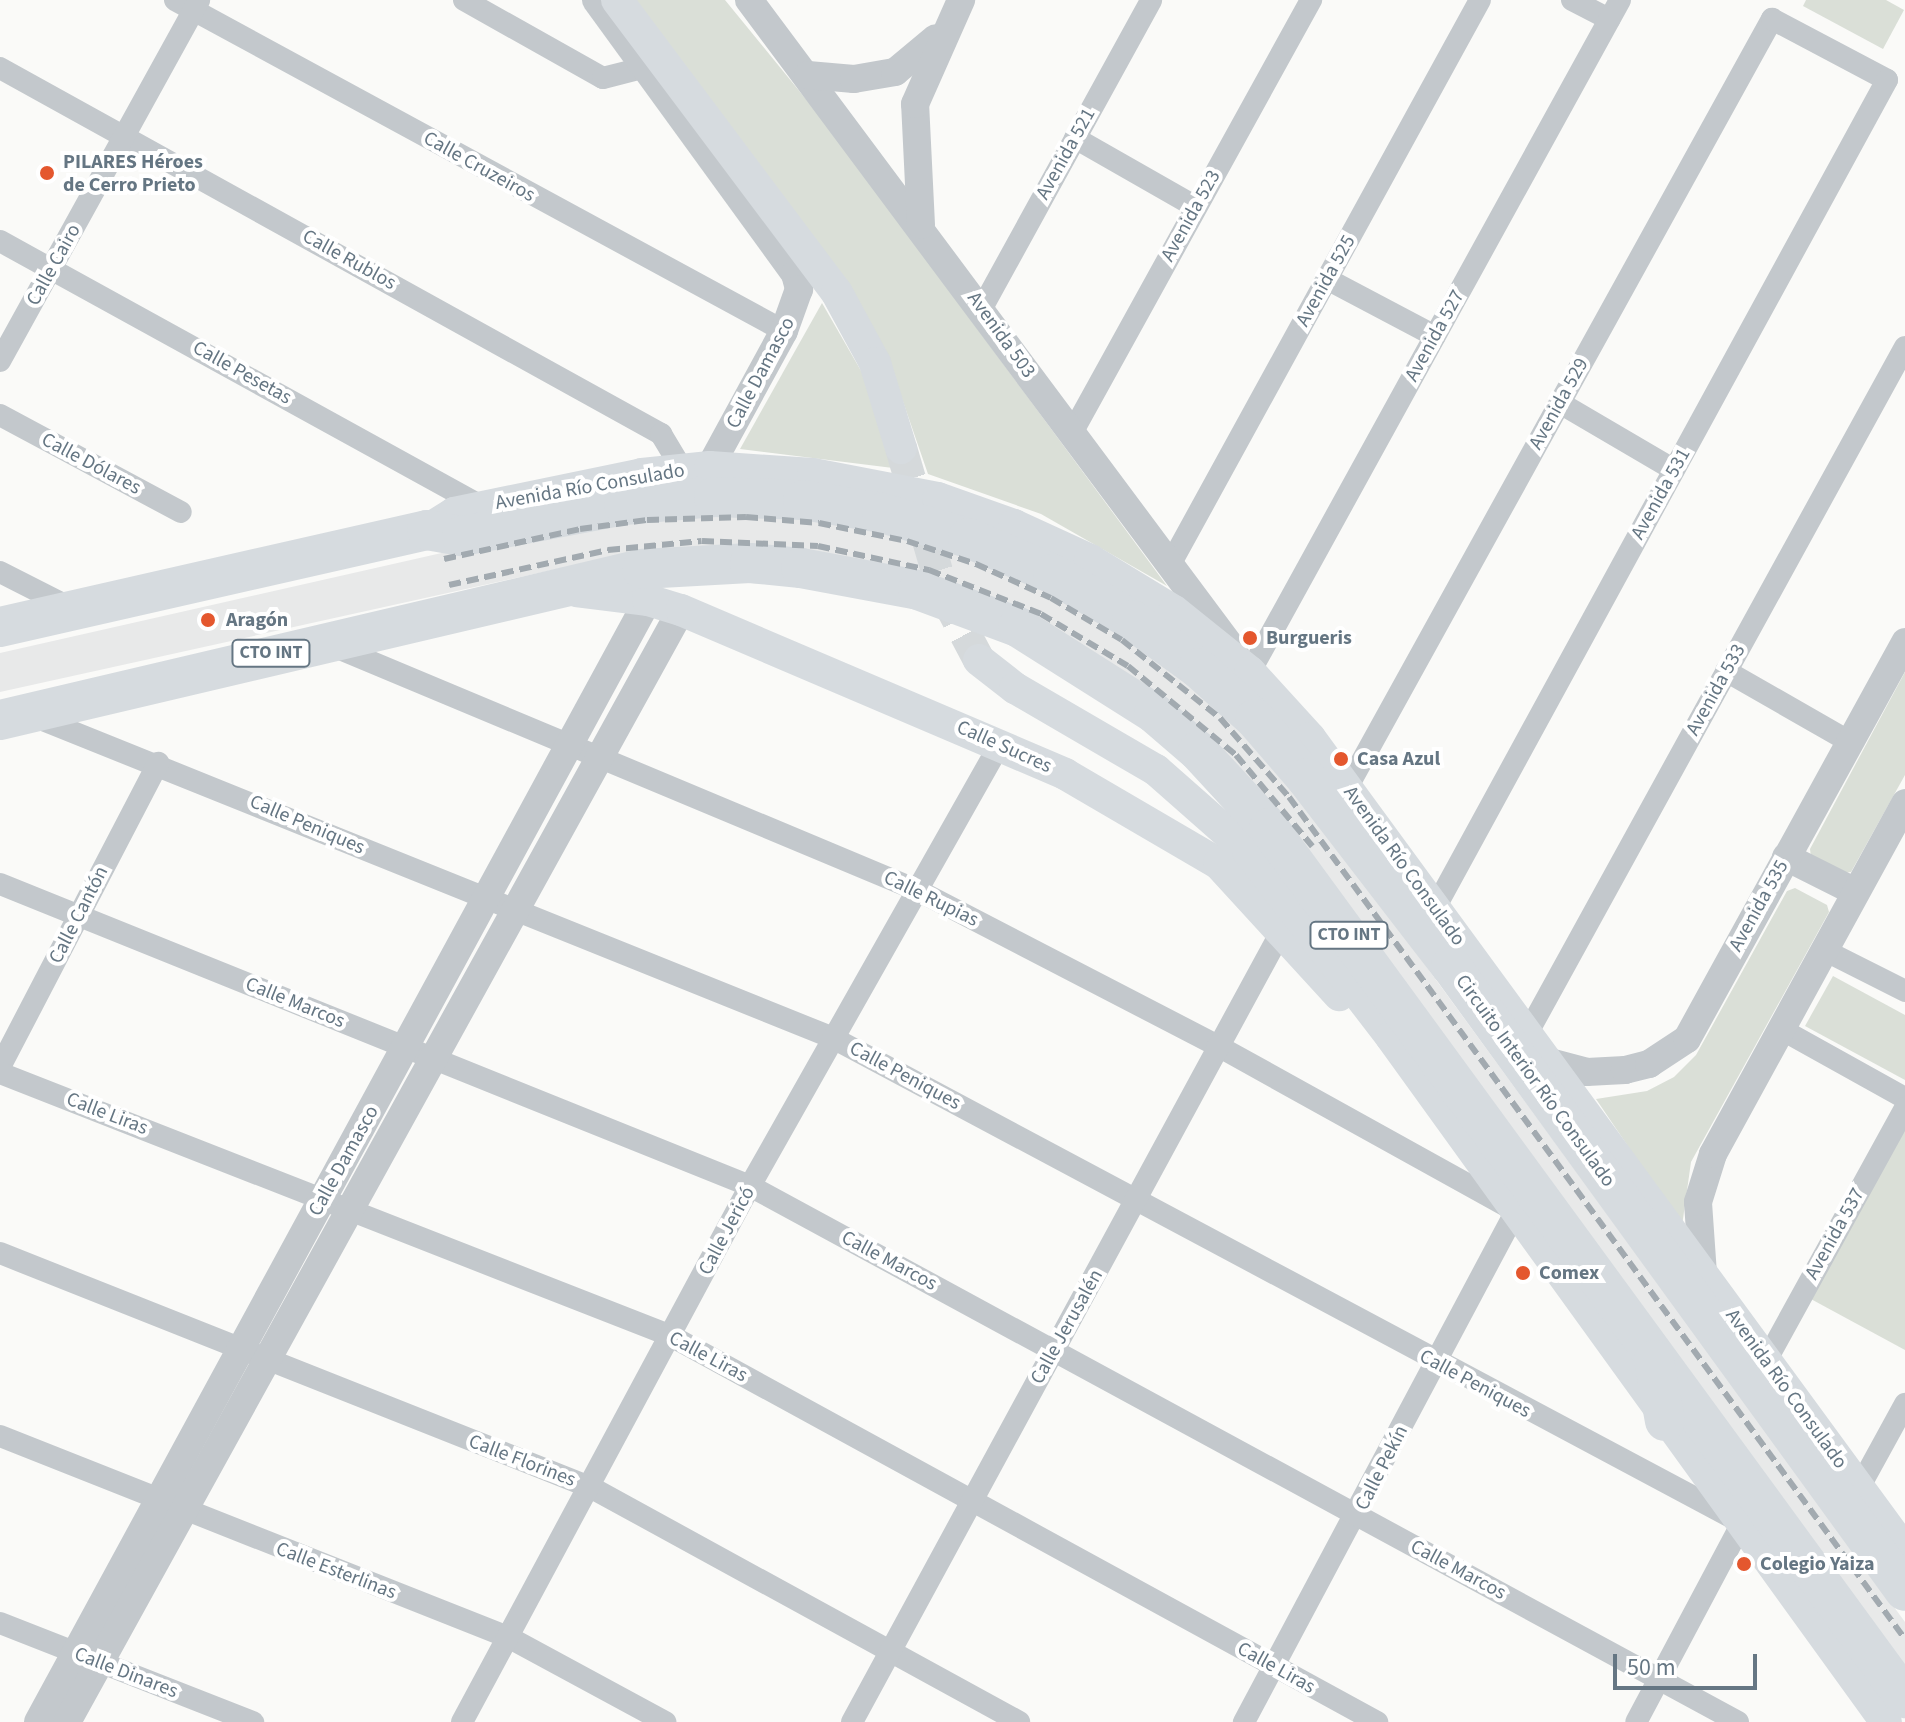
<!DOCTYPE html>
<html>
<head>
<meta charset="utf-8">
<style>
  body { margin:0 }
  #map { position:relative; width:1905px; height:1722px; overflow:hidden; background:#fafaf8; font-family:"Source Sans 3",sans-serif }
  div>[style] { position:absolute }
  .built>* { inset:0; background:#e8e9e9 }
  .green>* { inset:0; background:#dadfd7 }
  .secondary-tunnel>* { height:32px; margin-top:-16px; transform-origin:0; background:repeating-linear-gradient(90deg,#d5d9db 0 32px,transparent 0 48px) }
  .minor>* { height:22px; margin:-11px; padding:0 11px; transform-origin:11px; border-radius:11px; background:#c3c8cc }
  .tertiary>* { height:28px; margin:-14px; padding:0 14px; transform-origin:14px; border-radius:14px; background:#c3c8cc }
  .secondary>* { height:32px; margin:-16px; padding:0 16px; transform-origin:16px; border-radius:16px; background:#d6dbdf }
  .motorway>* { height:40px; margin:-20px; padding:0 20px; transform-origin:20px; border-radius:20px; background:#d6dbdf }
  .rail>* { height:6px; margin-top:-3px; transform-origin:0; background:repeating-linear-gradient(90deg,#a2aab0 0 12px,transparent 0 18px) }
  .dots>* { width:22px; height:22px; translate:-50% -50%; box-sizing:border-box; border:4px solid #fff; border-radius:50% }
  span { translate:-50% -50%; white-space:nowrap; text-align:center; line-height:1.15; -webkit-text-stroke:8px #fff; paint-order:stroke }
  .shield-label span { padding:2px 6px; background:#fff; border:2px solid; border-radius:6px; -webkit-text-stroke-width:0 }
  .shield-label { font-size:18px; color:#657683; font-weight:700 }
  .street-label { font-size:20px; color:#657683 }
  .poi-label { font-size:20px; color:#657683; font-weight:700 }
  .left { translate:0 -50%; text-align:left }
  .scale { position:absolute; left:1613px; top:1654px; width:144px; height:36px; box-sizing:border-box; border:4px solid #657683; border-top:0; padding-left:10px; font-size:24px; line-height:28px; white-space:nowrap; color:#657683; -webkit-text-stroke:6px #fff; paint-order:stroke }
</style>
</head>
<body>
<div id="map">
  <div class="built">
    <i style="clip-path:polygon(771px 511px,959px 548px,1135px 639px,1252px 741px,1347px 858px,1905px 1622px,1905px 1666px,1299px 841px,994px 602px,561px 568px,0 692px,0 653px,583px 521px)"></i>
  </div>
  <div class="green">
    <i style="clip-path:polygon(625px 0,725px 0,827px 125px,1167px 586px,1041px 514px,928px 474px,888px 358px)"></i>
    <i style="clip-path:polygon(1806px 0,1886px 0,1904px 10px,1883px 49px,1803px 6px)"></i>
    <i style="clip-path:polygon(822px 303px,864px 376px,893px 468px,740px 449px)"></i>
    <i style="clip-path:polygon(1905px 672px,1905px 775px,1851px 872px,1843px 873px,1811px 857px,1810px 849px)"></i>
    <i style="clip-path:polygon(1795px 888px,1827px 905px,1829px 912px,1691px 1162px,1682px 1226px,1596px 1099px,1647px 1091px,1674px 1077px,1696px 1055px,1787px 891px)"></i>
    <i style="clip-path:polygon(1833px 976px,1905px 1015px,1905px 1080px,1805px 1026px)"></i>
    <i style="clip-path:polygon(1905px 1121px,1905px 1350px,1809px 1298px)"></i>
  </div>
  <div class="secondary-tunnel">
    <i style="left:901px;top:448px;width:150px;rotate:73.7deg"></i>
    <i style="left:943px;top:592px;width:77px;rotate:62.1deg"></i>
  </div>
  <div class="minor">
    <i style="left:175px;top:0;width:693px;rotate:28.52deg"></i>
    <i style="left:464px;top:0;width:159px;rotate:29.3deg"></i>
    <i style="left:603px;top:78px;width:40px;rotate:-14.4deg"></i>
    <i style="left:1572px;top:0;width:42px;rotate:27.2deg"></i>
    <i style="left:0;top:68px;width:756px;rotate:28.97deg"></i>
    <i style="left:661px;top:434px;width:41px;rotate:59deg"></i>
    <i style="left:1075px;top:138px;width:139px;rotate:29.7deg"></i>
    <i style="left:0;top:241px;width:551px;rotate:28.84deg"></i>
    <i style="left:1327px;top:279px;width:122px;rotate:27.8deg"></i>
    <i style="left:982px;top:308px;width:351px;rotate:-61.2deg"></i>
    <i style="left:0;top:361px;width:412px;rotate:-61.1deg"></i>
    <i style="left:1560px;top:403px;width:132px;rotate:30.4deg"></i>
    <i style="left:0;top:415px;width:205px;rotate:28.2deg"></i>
    <i style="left:1072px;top:433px;width:495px;rotate:-61.1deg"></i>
    <i style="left:1171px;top:563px;width:642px;rotate:-61.24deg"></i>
    <i style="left:0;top:572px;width:80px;rotate:26.9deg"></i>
    <i style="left:333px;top:646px;width:633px;rotate:22.68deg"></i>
    <i style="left:917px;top:890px;width:339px;rotate:27.4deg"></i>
    <i style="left:1218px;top:1046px;width:341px;rotate:29deg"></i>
    <i style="left:1516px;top:1211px;width:579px;rotate:118.03deg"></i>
    <i style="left:1726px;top:671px;width:143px;rotate:29.8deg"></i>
    <i style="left:1250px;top:672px;width:767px;rotate:-61.16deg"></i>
    <i style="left:33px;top:716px;width:862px;rotate:21.92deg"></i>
    <i style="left:833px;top:1038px;width:1030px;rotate:28.08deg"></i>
    <i style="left:1742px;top:1523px;width:225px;rotate:118deg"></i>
    <i style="left:1347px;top:788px;width:879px;rotate:-61.07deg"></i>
    <i style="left:1772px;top:19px;width:130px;rotate:27.9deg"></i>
    <i style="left:1887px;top:80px;width:943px;rotate:118.63deg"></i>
    <i style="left:0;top:884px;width:809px;rotate:21.93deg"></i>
    <i style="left:750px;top:1186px;width:1124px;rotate:28.48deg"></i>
    <i style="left:1824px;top:950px;width:91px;rotate:26.8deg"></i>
    <i style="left:1781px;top:1029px;width:142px;rotate:29.1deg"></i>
    <i style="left:1527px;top:1034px;width:784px;rotate:-61.18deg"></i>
    <i style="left:0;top:1067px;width:343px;rotate:-62.5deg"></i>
    <i style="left:0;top:1073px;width:721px;rotate:21.4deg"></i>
    <i style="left:671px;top:1336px;width:805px;rotate:28.67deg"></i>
    <i style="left:0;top:1253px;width:637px;rotate:21.65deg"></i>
    <i style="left:592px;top:1488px;width:487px;rotate:28.7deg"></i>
    <i style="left:1766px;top:1361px;width:289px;rotate:-61.2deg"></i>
    <i style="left:0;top:1436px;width:546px;rotate:21.59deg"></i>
    <i style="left:508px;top:1637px;width:179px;rotate:28.4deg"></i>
    <i style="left:1859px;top:1488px;width:96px;rotate:-61.3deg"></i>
    <i style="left:0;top:1623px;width:272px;rotate:21.4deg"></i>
    <i style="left:462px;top:1722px;width:608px;rotate:-61.75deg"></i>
    <i style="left:750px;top:1186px;width:508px;rotate:-60.51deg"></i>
    <i style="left:852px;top:1722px;width:899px;rotate:-61.5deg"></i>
  </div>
  <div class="tertiary">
    <i style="left:596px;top:0;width:339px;rotate:54deg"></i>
    <i style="left:795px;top:274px;width:16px;rotate:75deg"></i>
    <i style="left:799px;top:289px;width:45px;rotate:109.7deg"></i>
    <i style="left:784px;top:331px;width:155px;rotate:118.6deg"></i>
    <i style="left:749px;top:0;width:813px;rotate:53.3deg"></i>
    <i style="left:808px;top:75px;width:46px;rotate:5deg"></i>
    <i style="left:854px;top:79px;width:42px;rotate:-9.7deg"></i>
    <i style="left:895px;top:72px;width:53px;rotate:-39.7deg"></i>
    <i style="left:921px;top:225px;width:121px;rotate:-92.8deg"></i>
    <i style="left:915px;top:104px;width:114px;rotate:-66.1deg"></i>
    <i style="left:1786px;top:857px;width:78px;rotate:26.6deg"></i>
    <i style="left:1546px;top:1061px;width:42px;rotate:15deg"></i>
    <i style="left:1587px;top:1072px;width:38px;rotate:-3deg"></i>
    <i style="left:1625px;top:1070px;width:25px;rotate:-14deg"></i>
    <i style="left:1649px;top:1064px;width:45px;rotate:-33.3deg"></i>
    <i style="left:1687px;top:1039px;width:453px;rotate:-61.2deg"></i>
    <i style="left:1703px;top:1274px;width:72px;rotate:-94deg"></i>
    <i style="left:1698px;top:1202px;width:50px;rotate:-72.6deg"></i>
    <i style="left:1713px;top:1154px;width:400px;rotate:-61.3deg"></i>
    <i style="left:38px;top:1722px;width:1277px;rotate:-61.47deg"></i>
    <i style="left:67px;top:1722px;width:1270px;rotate:-61.09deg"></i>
  </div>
  <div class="secondary">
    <i style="left:617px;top:0;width:366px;rotate:53.1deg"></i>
    <i style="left:837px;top:293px;width:80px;rotate:61.5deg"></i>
    <i style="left:875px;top:363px;width:89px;rotate:73deg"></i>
    <i style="left:427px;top:530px;width:32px;rotate:-32deg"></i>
    <i style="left:454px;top:513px;width:192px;rotate:-11.7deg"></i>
    <i style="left:642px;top:474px;width:68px;rotate:-5.9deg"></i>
    <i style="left:710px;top:467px;width:103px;rotate:3.9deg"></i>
    <i style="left:813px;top:474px;width:127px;rotate:10.9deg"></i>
    <i style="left:938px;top:498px;width:81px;rotate:19.6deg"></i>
    <i style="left:1014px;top:525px;width:84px;rotate:24.7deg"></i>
    <i style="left:1090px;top:560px;width:98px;rotate:31.3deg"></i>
    <i style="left:1174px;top:611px;width:97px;rotate:38.8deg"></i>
    <i style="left:1250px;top:672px;width:89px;rotate:47.7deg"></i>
    <i style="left:1310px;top:738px;width:1007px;rotate:53.8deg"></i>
    <i style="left:576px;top:591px;width:73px;rotate:7.1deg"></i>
    <i style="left:648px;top:600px;width:34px;rotate:17deg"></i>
    <i style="left:681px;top:610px;width:418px;rotate:23.1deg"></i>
    <i style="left:1065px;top:774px;width:178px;rotate:30.3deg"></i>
    <i style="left:1219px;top:864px;width:178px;rotate:47.5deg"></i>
    <i style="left:979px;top:660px;width:46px;rotate:37.9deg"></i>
    <i style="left:1015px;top:688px;width:163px;rotate:30.2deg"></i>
    <i style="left:1156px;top:770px;width:123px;rotate:41.4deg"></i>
    <i style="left:1248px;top:851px;width:235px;rotate:52.4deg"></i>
    <i style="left:1391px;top:1037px;width:845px;rotate:54.15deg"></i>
  </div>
  <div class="motorway">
    <i style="left:0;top:627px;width:438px;rotate:-12.8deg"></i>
    <i style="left:427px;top:530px;width:36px;rotate:10deg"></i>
    <i style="left:462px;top:536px;width:165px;rotate:-10.8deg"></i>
    <i style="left:624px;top:505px;width:90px;rotate:-5.1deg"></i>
    <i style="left:714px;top:497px;width:89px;rotate:1.9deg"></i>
    <i style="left:803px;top:500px;width:80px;rotate:9.3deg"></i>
    <i style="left:882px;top:513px;width:90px;rotate:16.2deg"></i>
    <i style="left:968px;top:538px;width:92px;rotate:23deg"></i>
    <i style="left:1053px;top:574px;width:91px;rotate:30.2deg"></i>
    <i style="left:1132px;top:620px;width:82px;rotate:36deg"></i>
    <i style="left:1198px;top:668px;width:76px;rotate:41.8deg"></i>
    <i style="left:1255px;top:719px;width:78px;rotate:49.2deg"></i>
    <i style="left:1306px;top:778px;width:237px;rotate:52.4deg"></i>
    <i style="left:1451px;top:966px;width:772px;rotate:54.01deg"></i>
    <i style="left:0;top:720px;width:660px;rotate:-13.24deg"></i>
    <i style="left:642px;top:569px;width:108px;rotate:-3.2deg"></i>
    <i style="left:750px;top:563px;width:51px;rotate:5.6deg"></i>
    <i style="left:801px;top:568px;width:119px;rotate:10.6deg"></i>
    <i style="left:918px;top:590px;width:107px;rotate:20.3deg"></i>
    <i style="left:1018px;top:627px;width:161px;rotate:32.3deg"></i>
    <i style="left:1154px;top:713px;width:58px;rotate:40.8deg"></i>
    <i style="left:1198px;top:751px;width:105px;rotate:47.3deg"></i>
    <i style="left:1269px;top:828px;width:1078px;rotate:53.83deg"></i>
    <i style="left:1654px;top:1360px;width:62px;rotate:79.8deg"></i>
  </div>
  <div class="rail">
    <i style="left:444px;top:559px;width:139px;rotate:-12.4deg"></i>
    <i style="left:580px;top:529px;width:68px;rotate:-7.7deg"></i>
    <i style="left:647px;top:520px;width:99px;rotate:-1.7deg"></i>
    <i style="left:746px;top:517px;width:73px;rotate:4.7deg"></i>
    <i style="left:819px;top:523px;width:90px;rotate:11.6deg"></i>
    <i style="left:907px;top:541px;width:73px;rotate:18.4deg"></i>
    <i style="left:976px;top:564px;width:82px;rotate:24.4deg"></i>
    <i style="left:1051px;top:598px;width:82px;rotate:30.6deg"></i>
    <i style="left:1122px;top:640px;width:125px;rotate:38.5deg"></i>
    <i style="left:1220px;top:718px;width:105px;rotate:48.9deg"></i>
    <i style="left:1289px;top:797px;width:1043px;rotate:53.81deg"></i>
    <i style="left:449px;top:585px;width:163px;rotate:-12.4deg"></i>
    <i style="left:608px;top:550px;width:94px;rotate:-5.5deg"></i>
    <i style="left:702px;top:541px;width:116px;rotate:2.5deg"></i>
    <i style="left:818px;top:546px;width:114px;rotate:12.2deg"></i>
    <i style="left:929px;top:570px;width:120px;rotate:21.4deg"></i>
    <i style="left:1041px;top:614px;width:101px;rotate:30.9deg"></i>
    <i style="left:1128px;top:666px;width:140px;rotate:39.5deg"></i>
    <i style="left:1236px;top:755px;width:119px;rotate:50.1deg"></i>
  </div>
  <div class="dots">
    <i style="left:47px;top:173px;background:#e4572e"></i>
    <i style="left:208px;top:620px;background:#e4572e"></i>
    <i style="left:1250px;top:638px;background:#e4572e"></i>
    <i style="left:1341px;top:759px;background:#e4572e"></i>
    <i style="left:1523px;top:1273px;background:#e4572e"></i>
    <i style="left:1744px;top:1564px;background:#e4572e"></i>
  </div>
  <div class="shield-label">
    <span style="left:271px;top:653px">CTO INT</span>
    <span style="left:1349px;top:935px">CTO INT</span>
  </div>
  <div class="street-label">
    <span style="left:1066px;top:154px;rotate:-61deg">Avenida 521</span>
    <span style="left:479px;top:167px;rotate:29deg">Calle Cruzeiros</span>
    <span style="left:1191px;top:216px;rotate:-61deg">Avenida 523</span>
    <span style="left:349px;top:260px;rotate:29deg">Calle Rublos</span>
    <span style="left:54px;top:265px;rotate:-61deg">Calle Cairo</span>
    <span style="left:1326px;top:281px;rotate:-61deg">Avenida 525</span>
    <span style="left:1001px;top:335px;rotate:54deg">Avenida 503</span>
    <span style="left:1435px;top:336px;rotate:-61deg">Avenida 527</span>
    <span style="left:242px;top:373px;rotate:29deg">Calle Pesetas</span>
    <span style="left:761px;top:373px;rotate:-62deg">Calle Damasco</span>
    <span style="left:1559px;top:404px;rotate:-61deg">Avenida 529</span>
    <span style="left:91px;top:464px;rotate:28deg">Calle Dólares</span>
    <span style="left:590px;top:487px;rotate:-10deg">Avenida Río Consulado</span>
    <span style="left:1661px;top:494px;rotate:-61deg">Avenida 531</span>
    <span style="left:1716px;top:690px;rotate:-61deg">Avenida 533</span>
    <span style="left:1004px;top:747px;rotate:24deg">Calle Sucres</span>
    <span style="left:307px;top:825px;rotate:23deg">Calle Peniques</span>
    <span style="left:1404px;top:866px;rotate:54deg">Avenida Río Consulado</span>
    <span style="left:931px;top:899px;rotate:26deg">Calle Rupias</span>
    <span style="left:1759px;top:906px;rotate:-61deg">Avenida 535</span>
    <span style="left:79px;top:915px;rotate:-63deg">Calle Cantón</span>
    <span style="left:295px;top:1003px;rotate:22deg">Calle Marcos</span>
    <span style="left:905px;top:1076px;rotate:28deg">Calle Peniques</span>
    <span style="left:1535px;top:1081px;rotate:54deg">Circuito Interior Río Consulado</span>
    <span style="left:107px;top:1114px;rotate:21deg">Calle Liras</span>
    <span style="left:344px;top:1161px;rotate:-61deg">Calle Damasco</span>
    <span style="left:727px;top:1231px;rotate:-62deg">Calle Jericó</span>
    <span style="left:1835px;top:1234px;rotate:-61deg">Avenida 537</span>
    <span style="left:889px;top:1261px;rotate:28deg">Calle Marcos</span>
    <span style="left:1067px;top:1327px;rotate:-61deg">Calle Jerusalén</span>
    <span style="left:708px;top:1357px;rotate:28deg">Calle Liras</span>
    <span style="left:1475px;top:1384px;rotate:28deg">Calle Peniques</span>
    <span style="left:1786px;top:1389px;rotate:54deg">Avenida Río Consulado</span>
    <span style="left:522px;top:1461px;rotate:21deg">Calle Florines</span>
    <span style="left:1382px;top:1468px;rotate:-63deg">Calle Pekín</span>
    <span style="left:1458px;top:1570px;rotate:28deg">Calle Marcos</span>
    <span style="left:336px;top:1571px;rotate:21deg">Calle Esterlinas</span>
    <span style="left:1276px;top:1668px;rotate:29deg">Calle Liras</span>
    <span style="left:126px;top:1673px;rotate:21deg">Calle Dinares</span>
  </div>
  <div class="poi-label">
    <span class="left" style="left:63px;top:174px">PILARES Héroes<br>de Cerro Prieto</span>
    <span class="left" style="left:226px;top:620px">Aragón</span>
    <span class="left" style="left:1266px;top:638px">Burgueris</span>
    <span class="left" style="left:1357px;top:759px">Casa Azul</span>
    <span class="left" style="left:1539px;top:1273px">Comex</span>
    <span class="left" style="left:1760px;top:1564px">Colegio Yaiza</span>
  </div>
  <div class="scale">50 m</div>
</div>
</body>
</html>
